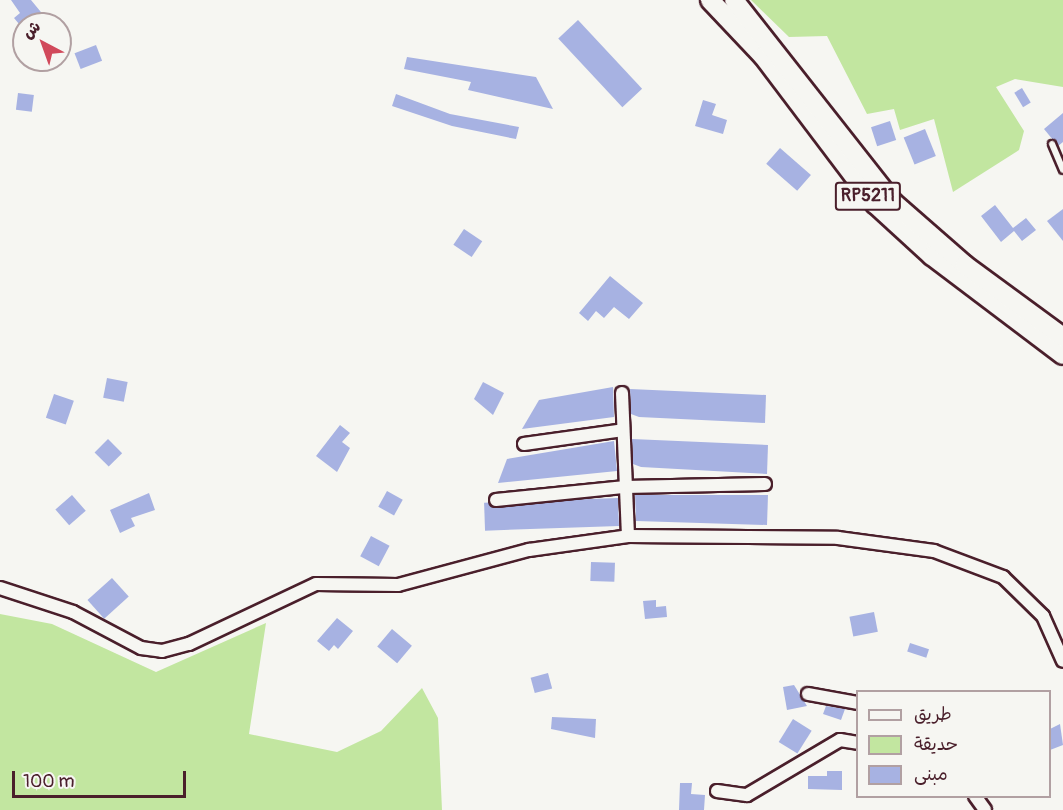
<!DOCTYPE html>
<html>
<head>
<meta charset="utf-8">
<style>
  body { margin:0 }
  #map { position:relative; width:1063px; height:810px; overflow:hidden; background:#f6f6f2; font-family:Pangolin,"Playpen Sans Arabic",sans-serif }
  div>[style] { position:absolute }
  .green>* { inset:0; background:#c2e6a0 }
  .building>* { inset:0; background:#a7b2e2; transform-origin:0 0 }
  .roads { filter:drop-shadow(2px 0 #4a1f2b) drop-shadow(-2px 0 #4a1f2b) drop-shadow(0 2px #4a1f2b) drop-shadow(0 -2px #4a1f2b) }
  .lane>* { height:6px; margin:-3px; padding:0 3px; transform-origin:3px; border-radius:3px; background:#f6f6f2 }
  .street>* { height:12px; margin:-6px; padding:0 6px; transform-origin:6px; border-radius:6px; background:#f6f6f2 }
  .primary>* { height:18px; margin:-9px; padding:0 9px; transform-origin:9px; border-radius:9px; background:#f6f6f2 }
  span { translate:-50% -50%; white-space:nowrap; text-align:center; line-height:1.15; -webkit-text-stroke:4.5px #f6f6f2; paint-order:stroke }
  .shield-label span { padding:2px 4px; background:#f6f6f2; border:2px solid; border-radius:4px; -webkit-text-stroke-width:0 }
  .shield-label { font-size:18px; color:#4a1f2b; font-weight:700 }
  .legend { position:absolute; left:856px; top:690px; width:195px; height:108px; box-sizing:border-box; background:#f6f6f2; border:2px solid #b1a0a2; margin:0; padding:8px 10px; list-style:none; font-size:18px; color:#4a1f2b }
  .legend li { display:flex; align-items:center; gap:12px; height:30px }
  .legend b { width:30px; border:2px solid #b1a0a2 }
  .north { position:absolute; left:12px; top:12px; width:60px; height:60px; box-sizing:border-box; background:#f6f6f2; border:2px solid #b1a0a2; border-radius:50%; rotate:319deg; font-size:16px; font-weight:700; line-height:24px; text-align:center; color:#4a1f2b }
  .north::after { content:''; display:block; margin:auto; width:21px; height:27px; background:#d1495b; clip-path:polygon(50% 0,100% 100%,50% 72%,0 100%) }
  .scale { position:absolute; left:12px; top:771px; width:174px; height:27px; box-sizing:border-box; border:3px solid #4a1f2b; border-top:0; padding-left:8px; font-size:18px; line-height:21px; white-space:nowrap; color:#4a1f2b; -webkit-text-stroke:4px #f6f6f2; paint-order:stroke }
</style>
</head>
<body>
<div id="map">
  <div class="green">
    <i style="clip-path:polygon(751px 0,1063px 0,1063px 87px,1015px 79px,996px 87px,1024px 131px,1019px 150px,953px 192px,934px 119px,900px 130px,894px 109px,867px 114px,827px 36px,789px 37px)"></i>
    <i style="clip-path:polygon(0 614px,52px 624px,156px 672px,266px 623px,249px 734px,337px 752px,381px 731px,422px 688px,438px 718px,442px 810px,0 810px)"></i>
  </div>
  <div class="building">
    <i style="clip-path:polygon(11px 0,31px 0,45px 17px,37px 24px,19px 24px,14px 18px,20px 13px)"></i>
    <i style="left:578px;top:20px;width:94px;height:27px;rotate:47deg"></i>
    <i style="left:96px;top:45px;width:17px;height:23px;rotate:69deg"></i>
    <i style="clip-path:polygon(407px 57px,536px 77px,553px 109px,468px 90px,471px 82px,404px 69px)"></i>
    <i style="left:1022px;top:88px;width:17px;height:9px;rotate:59deg"></i>
    <i style="left:18px;top:93px;width:16px;height:17px;rotate:7deg"></i>
    <i style="clip-path:polygon(396px 94px,450px 114px,519px 127px,516px 139px,452px 126px,392px 106px)"></i>
    <i style="clip-path:polygon(703px 100px,716px 104px,712px 115px,727px 120px,723px 134px,695px 126px)"></i>
    <i style="clip-path:polygon(1063px 113px,1063px 142px,1058px 146px,1044px 129px)"></i>
    <i style="left:890px;top:121px;width:20px;height:20px;rotate:72deg"></i>
    <i style="left:925px;top:129px;width:29px;height:23px;rotate:68deg"></i>
    <i style="left:780px;top:148px;width:41px;height:21px;rotate:41deg"></i>
    <i style="clip-path:polygon(995px 205px,1013px 228px,1026px 218px,1036px 230px,1022px 241px,1014px 231px,1001px 242px,981px 216px)"></i>
    <i style="clip-path:polygon(1063px 209px,1063px 241px,1047px 221px)"></i>
    <i style="left:464px;top:229px;width:22px;height:19px;rotate:34deg"></i>
    <i style="clip-path:polygon(610px 276px,643px 303px,629px 319px,614px 307px,604px 318px,596px 311px,588px 321px,579px 313px)"></i>
    <i style="left:107px;top:378px;width:21px;height:20px;rotate:11deg"></i>
    <i style="clip-path:polygon(483px 382px,504px 393px,493px 415px,474px 399px)"></i>
    <i style="clip-path:polygon(613px 387px,614px 417px,522px 429px,539px 400px)"></i>
    <i style="clip-path:polygon(630px 389px,766px 395px,765px 423px,639px 417px,631px 414px)"></i>
    <i style="left:54px;top:394px;width:21px;height:25px;rotate:19deg"></i>
    <i style="clip-path:polygon(340px 425px,350px 433px,342px 442px,350px 448px,337px 472px,316px 456px)"></i>
    <i style="left:108px;top:439px;width:20px;height:19px;rotate:45deg"></i>
    <i style="clip-path:polygon(632px 439px,768px 445px,767px 474px,641px 467px,633px 464px)"></i>
    <i style="clip-path:polygon(614px 441px,617px 471px,498px 483px,507px 459px)"></i>
    <i style="left:387px;top:491px;width:18px;height:18px;rotate:29deg"></i>
    <i style="clip-path:polygon(149px 493px,155px 510px,131px 518px,135px 526px,120px 533px,110px 510px)"></i>
    <i style="left:72px;top:495px;width:21px;height:22px;rotate:49deg"></i>
    <i style="clip-path:polygon(635px 495px,768px 495px,767px 525px,636px 521px)"></i>
    <i style="left:618px;top:498px;width:28px;height:134px;rotate:88deg"></i>
    <i style="left:371px;top:536px;width:21px;height:23px;rotate:28deg"></i>
    <i style="left:591px;top:562px;width:24px;height:19px;rotate:2deg"></i>
    <i style="left:112px;top:578px;width:25px;height:33px;rotate:48deg"></i>
    <i style="clip-path:polygon(656px 600px,656px 607px,666px 606px,667px 617px,645px 619px,643px 601px)"></i>
    <i style="left:874px;top:612px;width:20px;height:25px;rotate:79deg"></i>
    <i style="clip-path:polygon(337px 618px,353px 631px,338px 649px,334px 645px,329px 651px,317px 641px)"></i>
    <i style="left:392px;top:629px;width:26px;height:23px;rotate:40deg"></i>
    <i style="left:910px;top:643px;width:20px;height:9px;rotate:18deg"></i>
    <i style="left:548px;top:673px;width:16px;height:18px;rotate:75deg"></i>
    <i style="clip-path:polygon(794px 685px,807px 706px,787px 710px,783px 687px)"></i>
    <i style="clip-path:polygon(826px 706px,845px 709px,841px 720px,823px 714px)"></i>
    <i style="clip-path:polygon(552px 717px,596px 719px,595px 738px,551px 729px)"></i>
    <i style="left:793px;top:719px;width:22px;height:27px;rotate:32deg"></i>
    <i style="clip-path:polygon(1060px 724px,1063px 745px,1050px 750px,1050px 729px)"></i>
    <i style="clip-path:polygon(827px 771px,842px 771px,842px 790px,808px 789px,808px 776px,827px 776px)"></i>
    <i style="clip-path:polygon(680px 783px,692px 783px,691px 794px,705px 795px,704px 810px,679px 810px)"></i>
  </div>
  <div class="roads">
    <div class="lane">
      <i style="left:1052px;top:144px;width:28px;rotate:67deg"></i>
    </div>
    <div class="street">
      <i style="left:622px;top:393px;width:143px;rotate:87.6deg"></i>
      <i style="left:524px;top:444px;width:100px;rotate:-8deg"></i>
      <i style="left:496px;top:500px;width:130px;rotate:-5.8deg"></i>
      <i style="left:625px;top:487px;width:140px;rotate:-1.2deg"></i>
      <i style="left:0;top:588px;width:77px;rotate:18.2deg"></i>
      <i style="left:73px;top:612px;width:77px;rotate:27.9deg"></i>
      <i style="left:141px;top:648px;width:21px;rotate:8deg"></i>
      <i style="left:162px;top:651px;width:28px;rotate:-15deg"></i>
      <i style="left:189px;top:644px;width:140px;rotate:-25.3deg"></i>
      <i style="left:316px;top:584px;width:82px;rotate:0.7deg"></i>
      <i style="left:398px;top:585px;width:136px;rotate:-15deg"></i>
      <i style="left:529px;top:550px;width:100px;rotate:-8deg"></i>
      <i style="left:628px;top:536px;width:210px;rotate:0.5deg"></i>
      <i style="left:838px;top:538px;width:97px;rotate:7.7deg"></i>
      <i style="left:934px;top:551px;width:74px;rotate:20.6deg"></i>
      <i style="left:1003px;top:577px;width:56px;rotate:44.3deg"></i>
      <i style="left:1043px;top:616px;width:49px;rotate:66deg"></i>
      <i style="left:808px;top:694px;width:51px;rotate:10.2deg"></i>
      <i style="left:717px;top:791px;width:30px;rotate:8deg"></i>
      <i style="left:747px;top:795px;width:108px;rotate:-30.6deg"></i>
      <i style="left:840px;top:740px;width:18px;rotate:9deg"></i>
      <i style="left:975px;top:796px;width:17px;rotate:54deg"></i>
    </div>
    <div class="primary">
      <i style="left:710px;top:0;width:77px;rotate:46.6deg"></i>
      <i style="left:763px;top:56px;width:186px;rotate:52.9deg"></i>
      <i style="left:875px;top:204px;width:77px;rotate:42.4deg"></i>
      <i style="left:932px;top:256px;width:164px;rotate:37.1deg"></i>
      <i style="left:734px;top:0;width:258px;rotate:51.8deg"></i>
      <i style="left:894px;top:203px;width:94px;rotate:41.1deg"></i>
      <i style="left:965px;top:265px;width:122px;rotate:36.3deg"></i>
    </div>
  </div>
  <div class="shield-label">
    <span style="left:868px;top:196px">RP5211</span>
  </div>
  <ul class="legend">
  <li><b style="height:8px;background:#f6f6f2"></b>طريق</li>
  <li><b style="height:16px;background:#c2e6a0"></b>حديقة</li>
  <li><b style="height:16px;background:#a7b2e2"></b>مبنى</li>
  </ul>
  <div class="north">ش</div>
  <div class="scale">100 m</div>
</div>
</body>
</html>
